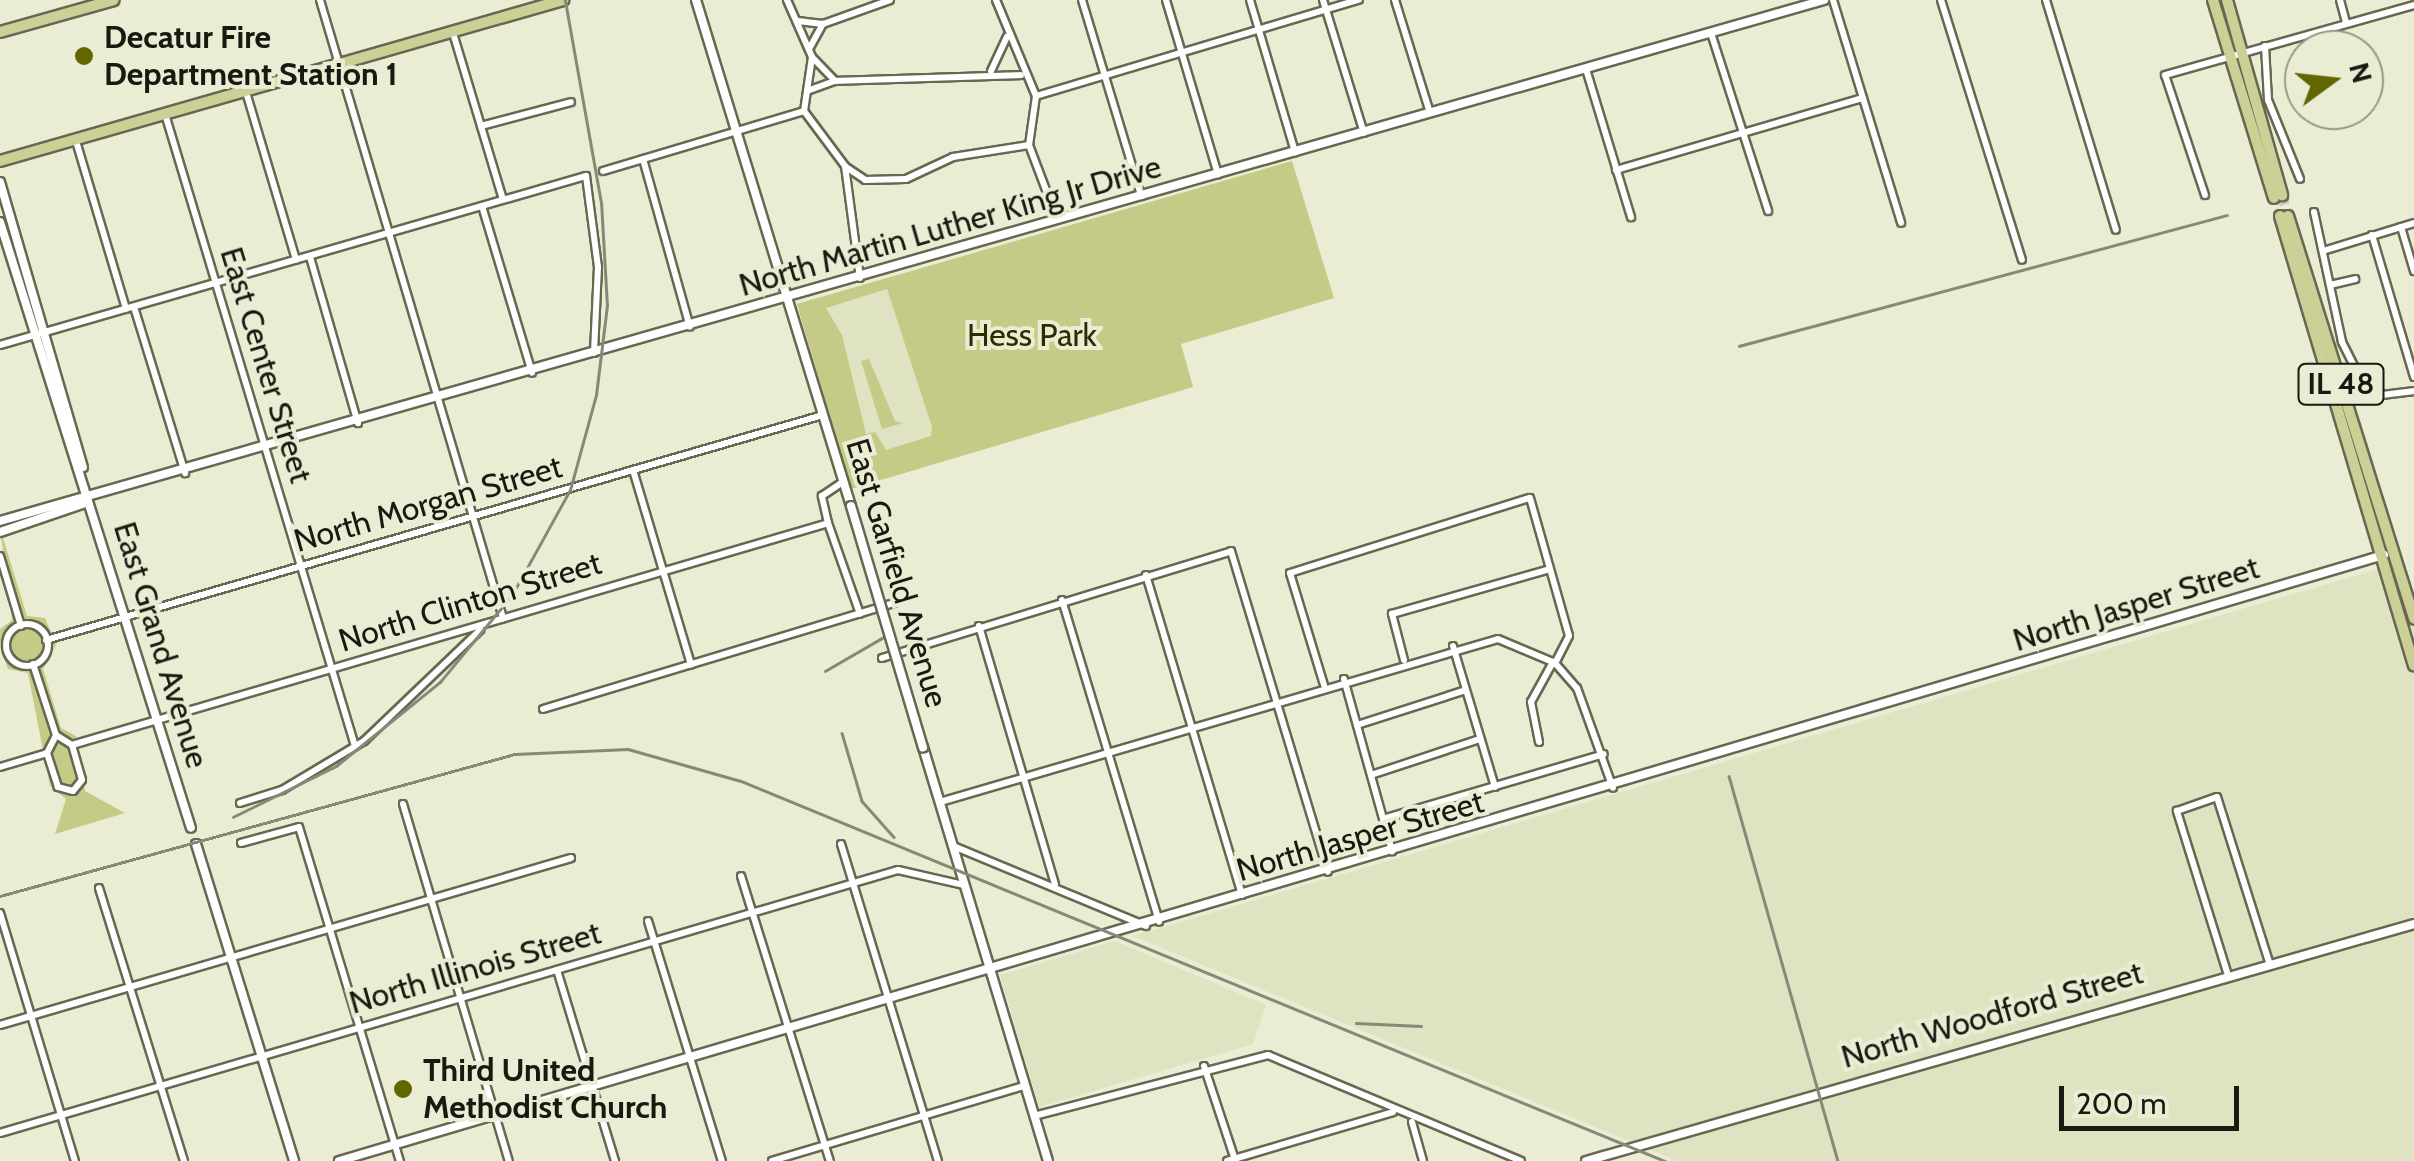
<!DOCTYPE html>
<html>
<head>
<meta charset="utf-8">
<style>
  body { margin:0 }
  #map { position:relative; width:2414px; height:1161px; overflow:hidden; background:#eaedd3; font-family:Cabin,sans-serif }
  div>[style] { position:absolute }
  .built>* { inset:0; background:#dfe3c1; transform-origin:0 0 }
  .green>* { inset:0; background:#c5ca86 }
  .primary-tunnel>* { height:10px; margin-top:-5px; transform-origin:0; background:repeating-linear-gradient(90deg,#cacdb6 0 10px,transparent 0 15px) }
  .roads { filter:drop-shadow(2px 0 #666851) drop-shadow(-2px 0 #666851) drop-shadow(0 2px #666851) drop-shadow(0 -2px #666851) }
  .minor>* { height:6px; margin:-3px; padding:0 3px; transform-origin:3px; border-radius:3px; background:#fff }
  .minor>.ring { margin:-3px; padding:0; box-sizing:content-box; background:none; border:6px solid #fff; border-radius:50% }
  .tertiary>* { height:8px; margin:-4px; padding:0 4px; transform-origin:4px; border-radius:4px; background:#fff }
  .primary>* { height:10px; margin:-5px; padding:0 5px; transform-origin:5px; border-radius:5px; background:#ccd097 }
  .rail>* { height:2.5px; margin:-1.25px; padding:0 1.25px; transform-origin:1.25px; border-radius:1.25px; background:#878977 }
  .bridges { filter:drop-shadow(2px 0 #666851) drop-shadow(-2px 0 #666851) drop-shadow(0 2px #666851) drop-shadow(0 -2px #666851) }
  .tertiary-bridge>* { height:8px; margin:-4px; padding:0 4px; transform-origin:4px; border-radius:4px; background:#fff }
  .dots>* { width:28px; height:28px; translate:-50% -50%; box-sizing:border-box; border:5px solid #eaedd3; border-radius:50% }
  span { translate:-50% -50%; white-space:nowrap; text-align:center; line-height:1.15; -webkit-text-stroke:8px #eaedd3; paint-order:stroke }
  .shield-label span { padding:2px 8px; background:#eaedd3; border:2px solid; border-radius:8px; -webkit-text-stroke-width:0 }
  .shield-label { font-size:30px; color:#181910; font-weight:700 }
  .poi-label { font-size:32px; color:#181910; font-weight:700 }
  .left { translate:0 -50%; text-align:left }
  .street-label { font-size:32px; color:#181910 }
  .park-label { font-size:32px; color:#2c2e00 }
  .north { position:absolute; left:2284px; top:30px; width:100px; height:100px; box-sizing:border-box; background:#eaedd3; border:2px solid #969885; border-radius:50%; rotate:75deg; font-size:28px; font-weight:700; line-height:40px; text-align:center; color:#181910 }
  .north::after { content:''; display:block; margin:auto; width:35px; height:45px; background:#626601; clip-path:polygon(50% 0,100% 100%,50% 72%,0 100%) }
  .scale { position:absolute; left:2059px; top:1086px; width:180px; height:45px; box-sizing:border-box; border:5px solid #181910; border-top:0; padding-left:12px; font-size:30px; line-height:35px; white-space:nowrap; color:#181910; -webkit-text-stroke:8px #eaedd3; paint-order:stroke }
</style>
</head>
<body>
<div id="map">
  <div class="built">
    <i style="left:890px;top:277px;width:191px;height:97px;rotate:74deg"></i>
    <i style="clip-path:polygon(2385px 567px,2394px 598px,2414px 593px,2414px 1161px,1678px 1161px,1133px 936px)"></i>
    <i style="clip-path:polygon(1115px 941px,1266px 1005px,1253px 1044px,1039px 1107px,1000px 975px)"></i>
  </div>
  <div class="green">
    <i style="clip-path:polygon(evenodd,1292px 161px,1334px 298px,1181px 344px,1193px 387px,851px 489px,797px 304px,1292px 161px,887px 289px,932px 427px,931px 436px,886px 450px,875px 432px,866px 434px,842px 335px,826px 308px,887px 289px)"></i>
    <i style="clip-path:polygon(869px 359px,895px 421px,903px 423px,882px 429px,861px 361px)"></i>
    <i style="clip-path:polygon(0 528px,27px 616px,45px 618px,56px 645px,43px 669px,61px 728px,76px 736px,85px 791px,125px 813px,55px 834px,66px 799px,50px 786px,28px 673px,8px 669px,0 647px,0 629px,12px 620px)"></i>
  </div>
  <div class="primary-tunnel">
    <i style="left:2282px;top:195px;width:22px;rotate:74deg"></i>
  </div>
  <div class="roads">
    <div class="minor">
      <i style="left:320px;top:0;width:645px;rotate:73.51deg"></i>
      <i style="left:787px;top:0;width:62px;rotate:66.3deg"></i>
      <i style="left:812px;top:57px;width:55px;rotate:98.4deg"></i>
      <i style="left:804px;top:111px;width:69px;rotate:53.3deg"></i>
      <i style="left:845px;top:166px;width:113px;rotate:82.4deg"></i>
      <i style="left:996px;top:0;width:104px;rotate:67.4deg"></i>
      <i style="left:1036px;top:96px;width:49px;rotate:98.1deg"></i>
      <i style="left:1029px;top:145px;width:79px;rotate:69.3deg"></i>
      <i style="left:1082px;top:0;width:205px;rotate:73.2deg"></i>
      <i style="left:1166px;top:0;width:182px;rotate:73.4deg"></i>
      <i style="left:1250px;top:0;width:159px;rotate:73.5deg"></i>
      <i style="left:1323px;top:0;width:139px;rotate:72.9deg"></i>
      <i style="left:1395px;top:0;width:118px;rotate:72.8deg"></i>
      <i style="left:1833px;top:0;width:233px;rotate:73deg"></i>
      <i style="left:1941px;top:0;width:272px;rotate:72.7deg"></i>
      <i style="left:2046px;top:0;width:240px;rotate:73.1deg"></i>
      <i style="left:2340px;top:0;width:23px;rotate:75deg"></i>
      <i style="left:798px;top:21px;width:25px;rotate:7deg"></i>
      <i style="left:823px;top:24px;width:71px;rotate:-19.7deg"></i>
      <i style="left:453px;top:33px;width:174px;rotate:73.3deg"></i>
      <i style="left:1711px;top:33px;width:187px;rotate:72.2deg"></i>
      <i style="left:2265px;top:46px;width:54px;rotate:86.8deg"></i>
      <i style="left:2268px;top:100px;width:85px;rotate:67.9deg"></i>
      <i style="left:809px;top:49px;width:29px;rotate:-61deg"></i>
      <i style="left:813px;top:58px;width:32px;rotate:46deg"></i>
      <i style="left:1586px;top:69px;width:155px;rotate:73.1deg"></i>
      <i style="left:991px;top:71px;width:38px;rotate:-65deg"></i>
      <i style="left:807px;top:91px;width:30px;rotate:-20deg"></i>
      <i style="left:835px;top:81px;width:186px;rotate:-1.8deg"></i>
      <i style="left:246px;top:92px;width:175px;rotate:73.4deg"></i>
      <i style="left:1036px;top:96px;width:337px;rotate:-16.6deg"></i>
      <i style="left:165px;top:114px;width:660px;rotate:73.27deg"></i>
      <i style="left:481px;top:126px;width:93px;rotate:-14.9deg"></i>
      <i style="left:76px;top:141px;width:175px;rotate:73.4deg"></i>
      <i style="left:643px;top:159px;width:174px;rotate:74.4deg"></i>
      <i style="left:846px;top:167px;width:23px;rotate:34deg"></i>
      <i style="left:865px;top:180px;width:41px;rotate:-1.4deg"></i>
      <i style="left:906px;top:179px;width:52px;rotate:-25.1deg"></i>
      <i style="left:953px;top:157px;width:77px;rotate:-9deg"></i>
      <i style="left:1616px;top:170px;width:257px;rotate:-16.3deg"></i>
      <i style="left:603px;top:171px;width:210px;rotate:-16.6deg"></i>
      <i style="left:2205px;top:195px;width:126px;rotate:-108.4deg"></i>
      <i style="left:2165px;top:75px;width:259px;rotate:-15.7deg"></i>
      <i style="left:482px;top:206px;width:174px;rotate:73.3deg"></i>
      <i style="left:2314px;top:212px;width:133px;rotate:77.8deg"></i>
      <i style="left:2342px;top:342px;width:60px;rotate:63.4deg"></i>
      <i style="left:2401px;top:227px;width:46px;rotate:73.5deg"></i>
      <i style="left:2372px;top:235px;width:148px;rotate:73.5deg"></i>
      <i style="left:2323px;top:251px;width:95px;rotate:-17.1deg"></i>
      <i style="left:310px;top:257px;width:173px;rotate:73.9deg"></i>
      <i style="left:2330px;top:285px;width:26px;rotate:-13deg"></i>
      <i style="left:134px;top:307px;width:174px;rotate:72.9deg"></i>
      <i style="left:0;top:345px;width:610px;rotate:-16.09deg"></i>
      <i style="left:586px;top:176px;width:92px;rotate:82.5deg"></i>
      <i style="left:598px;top:267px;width:86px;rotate:92.7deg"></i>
      <i style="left:2342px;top:400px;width:73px;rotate:-7.1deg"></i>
      <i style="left:633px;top:470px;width:203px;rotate:73.4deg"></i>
      <i style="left:828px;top:523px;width:96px;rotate:70.6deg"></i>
      <i style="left:0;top:556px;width:73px;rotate:73.3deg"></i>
      <i style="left:1146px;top:575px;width:334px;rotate:73.3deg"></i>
      <i style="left:1062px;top:600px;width:336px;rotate:73.2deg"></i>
      <i class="ring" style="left:6px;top:624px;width:36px;height:36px"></i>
      <i style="left:979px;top:626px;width:269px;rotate:73.6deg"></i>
      <i style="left:46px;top:640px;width:809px;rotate:-16.15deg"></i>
      <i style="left:1453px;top:646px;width:147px;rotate:73.4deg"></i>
      <i style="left:882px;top:658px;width:365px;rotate:-17deg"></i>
      <i style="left:1231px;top:551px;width:335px;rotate:73.2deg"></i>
      <i style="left:1404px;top:660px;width:48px;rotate:-104.6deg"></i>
      <i style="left:1392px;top:614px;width:164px;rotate:-15.9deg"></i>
      <i style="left:33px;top:664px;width:75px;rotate:72.1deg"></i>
      <i style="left:56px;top:735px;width:19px;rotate:32deg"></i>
      <i style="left:72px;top:745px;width:36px;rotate:74deg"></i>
      <i style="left:82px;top:780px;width:14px;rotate:129deg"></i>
      <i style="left:73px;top:791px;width:16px;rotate:-165deg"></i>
      <i style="left:58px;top:787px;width:36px;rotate:-108deg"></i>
      <i style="left:47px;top:753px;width:20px;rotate:-63deg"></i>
      <i style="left:1344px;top:679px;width:179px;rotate:74.4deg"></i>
      <i style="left:1324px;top:685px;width:117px;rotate:-106.9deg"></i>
      <i style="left:1290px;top:573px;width:251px;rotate:-17.4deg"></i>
      <i style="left:1530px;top:498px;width:143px;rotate:74.2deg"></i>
      <i style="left:1569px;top:636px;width:30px;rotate:117deg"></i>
      <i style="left:543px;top:709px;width:367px;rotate:-16.8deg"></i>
      <i style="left:1357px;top:725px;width:114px;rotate:-17.8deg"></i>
      <i style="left:1539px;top:742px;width:41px;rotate:-101.3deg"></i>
      <i style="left:1531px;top:702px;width:46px;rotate:-61.2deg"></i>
      <i style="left:72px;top:745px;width:788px;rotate:-16.36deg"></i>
      <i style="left:828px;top:523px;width:28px;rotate:-103deg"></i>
      <i style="left:822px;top:496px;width:25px;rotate:-34deg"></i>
      <i style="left:0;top:767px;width:49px;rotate:-16.6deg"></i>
      <i style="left:1371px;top:775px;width:115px;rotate:-18.3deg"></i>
      <i style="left:940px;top:802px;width:581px;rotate:-16.28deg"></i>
      <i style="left:1498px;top:639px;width:62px;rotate:22.8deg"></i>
      <i style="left:1555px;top:663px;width:33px;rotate:49deg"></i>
      <i style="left:1577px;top:688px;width:106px;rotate:70.2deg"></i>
      <i style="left:240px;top:803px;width:44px;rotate:-17.2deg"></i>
      <i style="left:282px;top:790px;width:96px;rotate:-30.9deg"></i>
      <i style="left:364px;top:741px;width:161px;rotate:-43.7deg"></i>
      <i style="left:403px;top:804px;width:372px;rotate:73.5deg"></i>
      <i style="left:1383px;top:819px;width:230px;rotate:-16.4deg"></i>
      <i style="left:241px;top:843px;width:60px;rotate:-15.4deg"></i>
      <i style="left:299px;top:827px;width:349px;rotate:73.2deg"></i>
      <i style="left:841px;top:844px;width:332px;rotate:73deg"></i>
      <i style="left:953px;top:846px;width:209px;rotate:22.5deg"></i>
      <i style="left:741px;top:876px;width:299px;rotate:72.7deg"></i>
      <i style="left:99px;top:888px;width:286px;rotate:72.7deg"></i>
      <i style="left:0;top:913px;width:259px;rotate:73.2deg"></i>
      <i style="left:648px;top:921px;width:251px;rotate:72.9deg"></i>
      <i style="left:557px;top:970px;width:200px;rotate:73.1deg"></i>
      <i style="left:2227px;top:972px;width:169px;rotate:-107.3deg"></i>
      <i style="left:2177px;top:811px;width:42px;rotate:-19.3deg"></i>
      <i style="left:2217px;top:797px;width:173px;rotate:72.5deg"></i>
      <i style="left:0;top:1025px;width:595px;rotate:-16.3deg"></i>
      <i style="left:1204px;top:1066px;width:99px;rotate:71.7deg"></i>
      <i style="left:1034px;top:1116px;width:242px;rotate:-14.6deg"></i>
      <i style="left:1268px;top:1055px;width:274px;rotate:22.7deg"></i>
      <i style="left:1412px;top:1122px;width:41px;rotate:74.2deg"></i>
      <i style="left:0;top:1133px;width:936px;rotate:-16.32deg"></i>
      <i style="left:898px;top:870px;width:68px;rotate:12.8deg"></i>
      <i style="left:772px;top:1161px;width:263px;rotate:-16.6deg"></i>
      <i style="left:1227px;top:1161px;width:173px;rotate:-16.4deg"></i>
    </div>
    <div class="tertiary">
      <i style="left:696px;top:0;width:529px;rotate:72.97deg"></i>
      <i style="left:0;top:182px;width:297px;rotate:73.8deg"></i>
      <i style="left:0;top:222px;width:635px;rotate:72.51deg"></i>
      <i style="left:0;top:521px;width:1897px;rotate:-15.94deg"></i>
      <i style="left:0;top:532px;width:90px;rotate:-18.8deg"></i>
      <i style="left:923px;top:747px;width:432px;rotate:73.2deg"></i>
      <i style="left:196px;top:844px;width:332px;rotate:72.8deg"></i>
      <i style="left:339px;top:1161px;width:2133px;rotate:-16.51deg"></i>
      <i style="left:1586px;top:1161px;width:861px;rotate:-15.97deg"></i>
    </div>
    <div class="primary">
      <i style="left:2213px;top:0;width:207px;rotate:72.9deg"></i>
      <i style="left:2227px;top:0;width:203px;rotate:74.2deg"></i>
      <i style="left:0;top:32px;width:118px;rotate:-15.7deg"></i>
      <i style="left:0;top:161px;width:586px;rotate:-15.96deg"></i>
      <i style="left:2280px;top:216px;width:469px;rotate:73.4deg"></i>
      <i style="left:2288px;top:216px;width:422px;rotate:72.6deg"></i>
    </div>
  </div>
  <div class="rail">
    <i style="left:1739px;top:346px;width:505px;rotate:-15.03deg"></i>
    <i style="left:825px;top:671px;width:66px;rotate:-30.1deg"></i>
    <i style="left:842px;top:733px;width:71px;rotate:73.6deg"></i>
    <i style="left:862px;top:801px;width:48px;rotate:48.4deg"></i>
    <i style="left:1729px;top:776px;width:400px;rotate:74.2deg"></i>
    <i style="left:233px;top:817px;width:115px;rotate:-26.3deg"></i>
    <i style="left:336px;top:766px;width:134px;rotate:-38.9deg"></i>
    <i style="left:440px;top:682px;width:113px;rotate:-50.4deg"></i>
    <i style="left:512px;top:595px;width:120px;rotate:-61.1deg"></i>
    <i style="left:570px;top:490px;width:98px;rotate:-74.7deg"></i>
    <i style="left:596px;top:395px;width:90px;rotate:-83deg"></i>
    <i style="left:607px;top:306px;width:103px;rotate:-93.3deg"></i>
    <i style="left:601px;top:203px;width:206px;rotate:-100.1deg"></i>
    <i style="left:0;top:896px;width:534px;rotate:-15.42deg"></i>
    <i style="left:515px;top:754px;width:113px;rotate:-2.5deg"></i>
    <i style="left:628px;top:749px;width:117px;rotate:15.8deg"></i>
    <i style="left:741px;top:781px;width:999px;rotate:22.36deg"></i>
    <i style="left:1356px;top:1023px;width:65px;rotate:2.6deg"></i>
  </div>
  <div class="bridges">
    <div class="tertiary-bridge">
      <i style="left:851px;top:506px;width:252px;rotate:73.4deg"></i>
    </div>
  </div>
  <div class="dots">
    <i style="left:84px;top:56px;background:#626601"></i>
    <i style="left:403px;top:1089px;background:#626601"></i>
  </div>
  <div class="shield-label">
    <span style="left:2341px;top:384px">IL 48</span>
  </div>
  <div class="poi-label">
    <span class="left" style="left:104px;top:56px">Decatur Fire<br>Department Station 1</span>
    <span class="left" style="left:423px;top:1089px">Third United<br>Methodist Church</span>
  </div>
  <div class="street-label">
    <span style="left:950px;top:226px;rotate:-16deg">North Martin Luther King Jr Drive</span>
    <span style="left:266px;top:365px;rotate:73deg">East Center Street</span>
    <span style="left:428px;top:504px;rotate:-16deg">North Morgan Street</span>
    <span style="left:897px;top:573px;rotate:73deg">East Garfield Avenue</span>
    <span style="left:470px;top:602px;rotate:-17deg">North Clinton Street</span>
    <span style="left:2136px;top:604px;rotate:-17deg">North Jasper Street</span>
    <span style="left:161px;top:645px;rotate:73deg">East Grand Avenue</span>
    <span style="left:1360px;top:836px;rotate:-16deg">North Jasper Street</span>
    <span style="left:475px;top:968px;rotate:-16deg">North Illinois Street</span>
    <span style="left:1992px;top:1015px;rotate:-16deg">North Woodford Street</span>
  </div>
  <div class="park-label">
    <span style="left:1032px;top:335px">Hess Park</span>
  </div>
  <div class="north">N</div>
  <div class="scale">200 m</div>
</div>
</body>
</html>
